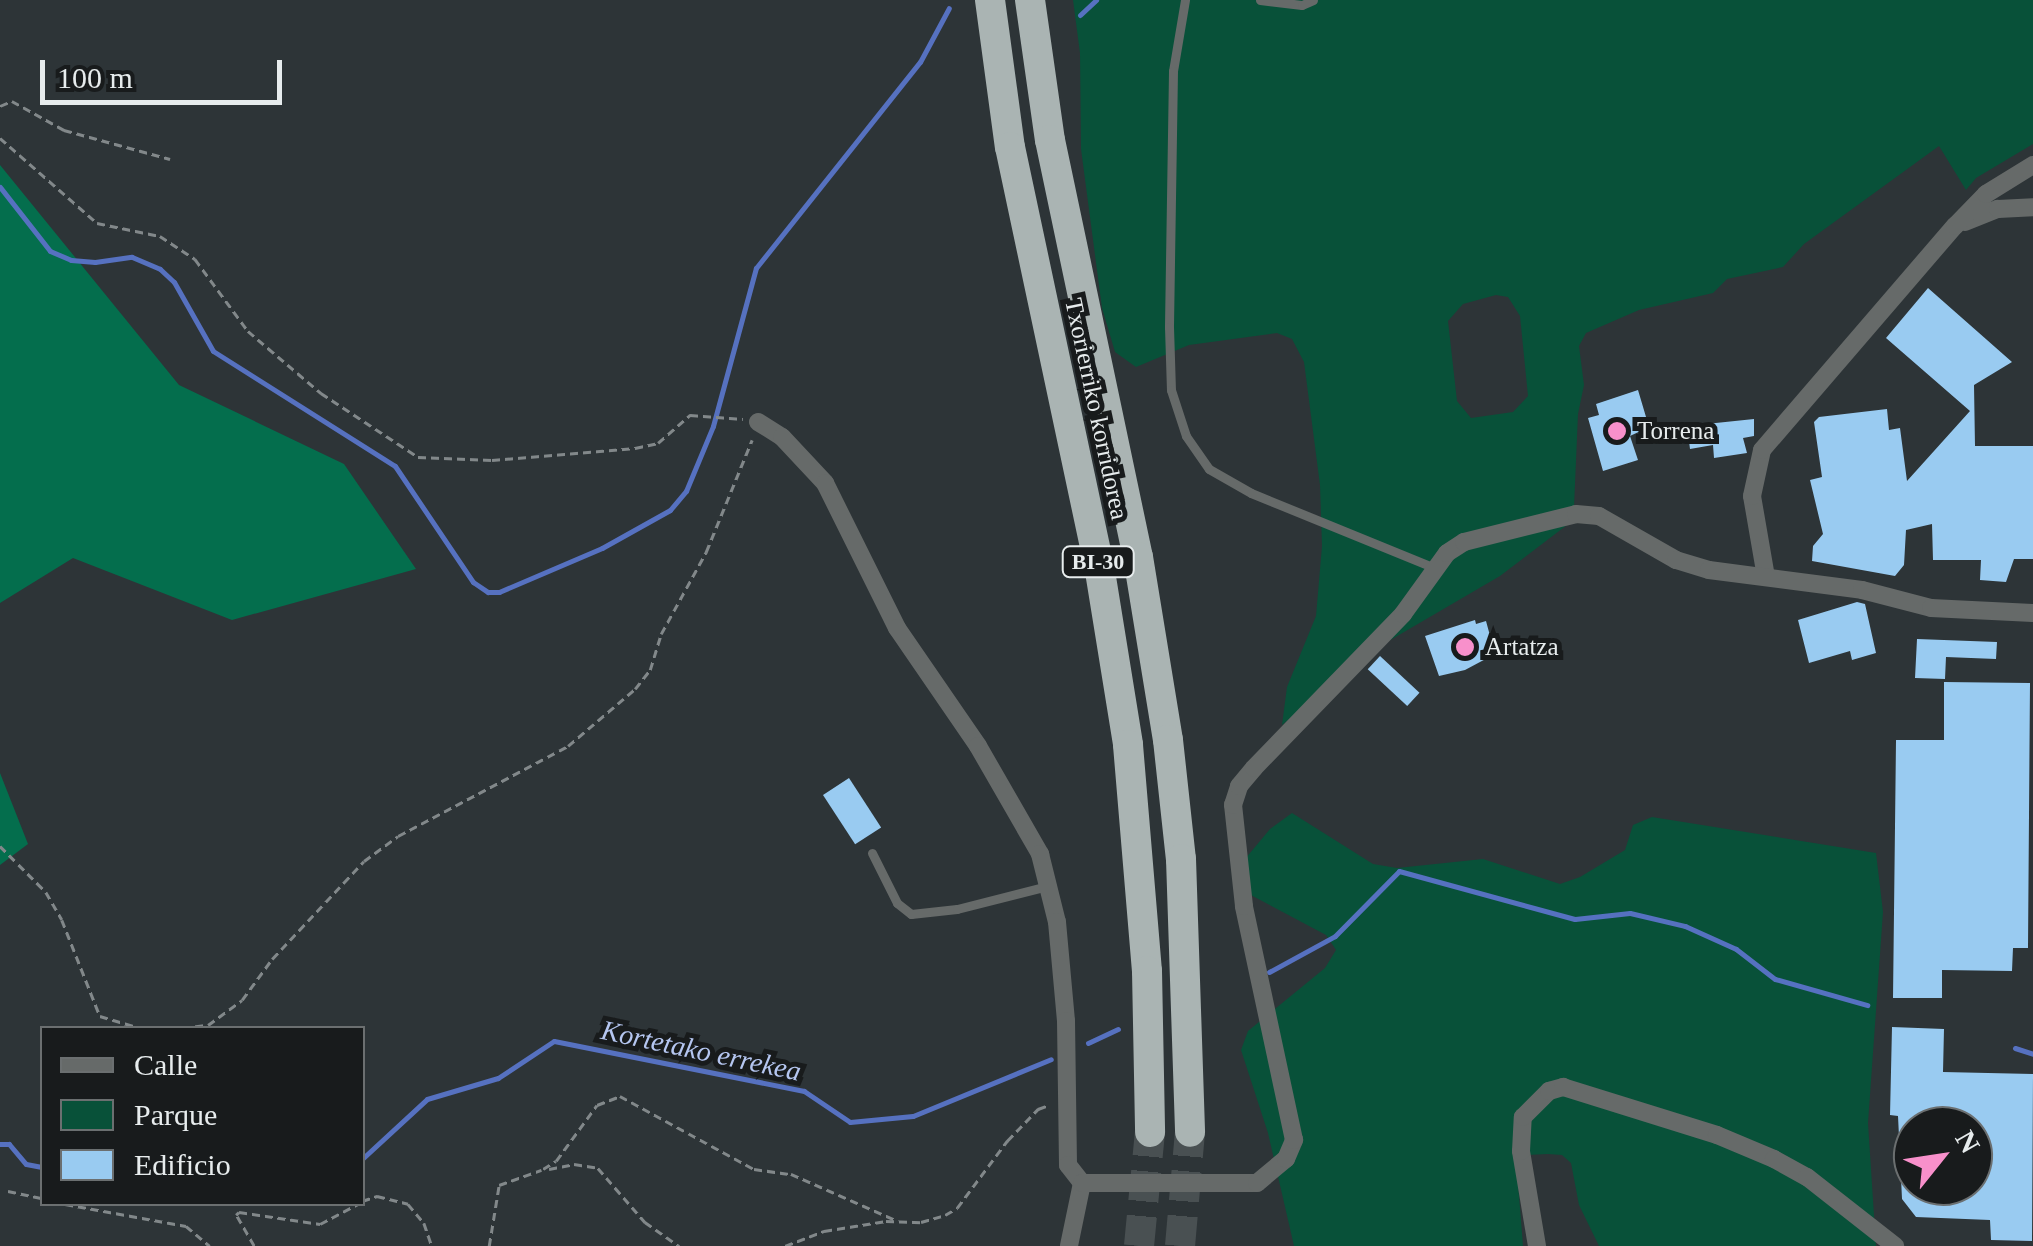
<!DOCTYPE html>
<html>
<head>
<meta charset="utf-8">
<style>
  body { margin:0 }
  #map { position:relative; width:2033px; height:1246px; overflow:hidden; background:#2d3437; font-family:"Times New Roman",serif }
  div>[style] { position:absolute }
  .green>* { inset:0; background:#085139 }
  .forest>* { inset:0; background:#046e4d }
  .stream>* { height:5px; margin:-2.5px; padding:0 2.5px; transform-origin:2.5px; border-radius:2.5px; background:#5671c0 }
  .building>* { inset:0; background:#99cbf1; transform-origin:0 0 }
  .motorway-tunnel>* { height:30px; margin-top:-15px; transform-origin:0; background:repeating-linear-gradient(90deg,#495052 0 30px,transparent 0 45px) }
  .path>* { height:2.5px; margin-top:-1.25px; transform-origin:0; background:repeating-linear-gradient(90deg,#82888a 0 8px,transparent 0 13px) }
  .service>* { height:9px; margin:-4.5px; padding:0 4.5px; transform-origin:4.5px; border-radius:4.5px; background:#666a69 }
  .minor>* { height:18px; margin:-9px; padding:0 9px; transform-origin:9px; border-radius:9px; background:#666a69 }
  .motorway>* { height:30px; margin:-15px; padding:0 15px; transform-origin:15px; border-radius:15px; background:#aab4b3 }
  .dots>* { width:28px; height:28px; translate:-50% -50%; box-sizing:border-box; border:5px solid #181b1c; border-radius:50% }
  span { translate:-50% -50%; white-space:nowrap; text-align:center; line-height:1.15; -webkit-text-stroke:10px #181b1c; paint-order:stroke }
  .shield-label span { padding:2px 8px; background:#181b1c; border:2px solid; border-radius:8px; -webkit-text-stroke-width:0 }
  .shield-label { font-size:22px; color:#e7eced; font-weight:700 }
  .street-label { font-size:25px; color:#e7eced }
  .poi-label { font-size:25px; color:#e7eced }
  .left { translate:0 -50%; text-align:left }
  .water-label { font-size:28px; color:#b5c6f0; font-style:italic }
  .legend { position:absolute; left:40px; top:1026px; width:325px; height:180px; box-sizing:border-box; background:#181b1c; border:2px solid #6b6f70; margin:0; padding:12px 18px; list-style:none; font-size:30px; color:#e7eced }
  .legend li { display:flex; align-items:center; gap:20px; height:50px }
  .legend b { width:50px; border:2px solid #6b6f70 }
  .north { position:absolute; left:1893px; top:1106px; width:100px; height:100px; box-sizing:border-box; background:#181b1c; border:2px solid #6b6f70; border-radius:50%; rotate:60deg; font-size:28px; font-weight:700; line-height:40px; text-align:center; color:#e7eced }
  .north::after { content:''; display:block; margin:auto; width:35px; height:45px; background:#f890cb; clip-path:polygon(50% 0,100% 100%,50% 72%,0 100%) }
  .scale { position:absolute; left:40px; top:60px; width:242px; height:45px; box-sizing:border-box; border:5px solid #e7eced; border-top:0; padding-left:12px; font-size:30px; line-height:35px; white-space:nowrap; color:#e7eced; -webkit-text-stroke:8px #181b1c; paint-order:stroke }
</style>
</head>
<body>
<div id="map">
  <div class="green">
    <i style="clip-path:polygon(evenodd,1073px 0,2033px 0,2033px 144px,1976px 178px,1966px 190px,1939px 146px,1804px 244px,1783px 267px,1727px 279px,1713px 293px,1639px 310px,1586px 333px,1579px 346px,1584px 385px,1578px 414px,1574px 507px,1567px 525px,1500px 576px,1375px 649px,1282px 725px,1287px 687px,1316px 616px,1322px 546px,1320px 485px,1304px 362px,1292px 339px,1277px 333px,1189px 345px,1136px 367px,1115px 352px,1102px 308px,1081px 149px,1080px 53px,1073px 0,1496px 295px,1508px 297px,1520px 316px,1528px 396px,1513px 412px,1471px 418px,1457px 401px,1448px 321px,1463px 304px,1496px 295px)"></i>
    <i style="clip-path:polygon(1292px 813px,1373px 864px,1397px 868px,1483px 859px,1560px 884px,1580px 877px,1625px 850px,1633px 825px,1652px 817px,1876px 853px,1883px 912px,1868px 1123px,1876px 1246px,1599px 1246px,1579px 1205px,1571px 1163px,1562px 1155px,1548px 1154px,1526px 1155px,1517px 1170px,1523px 1246px,1294px 1246px,1268px 1133px,1241px 1050px,1248px 1031px,1325px 968px,1336px 950px,1326px 935px,1247px 893px,1245px 859px,1270px 829px)"></i>
  </div>
  <div class="forest">
    <i style="clip-path:polygon(0 165px,179px 385px,344px 464px,416px 569px,232px 620px,73px 558px,0 603px)"></i>
    <i style="clip-path:polygon(0 773px,28px 844px,0 865px)"></i>
  </div>
  <div class="stream">
    <i style="left:1080px;top:15px;width:22px;rotate:-43deg"></i>
    <i style="left:0;top:187px;width:81px;rotate:52deg"></i>
    <i style="left:50px;top:251px;width:23px;rotate:23deg"></i>
    <i style="left:71px;top:260px;width:24px;rotate:5deg"></i>
    <i style="left:95px;top:262px;width:37px;rotate:-8deg"></i>
    <i style="left:132px;top:257px;width:30px;rotate:23deg"></i>
    <i style="left:160px;top:269px;width:19px;rotate:43deg"></i>
    <i style="left:174px;top:282px;width:79px;rotate:60.5deg"></i>
    <i style="left:213px;top:351px;width:215px;rotate:32.3deg"></i>
    <i style="left:395px;top:466px;width:140px;rotate:56.1deg"></i>
    <i style="left:473px;top:582px;width:18px;rotate:34deg"></i>
    <i style="left:488px;top:592px;width:11px"></i>
    <i style="left:499px;top:592px;width:112px;rotate:-23.1deg"></i>
    <i style="left:602px;top:548px;width:78px;rotate:-29.2deg"></i>
    <i style="left:670px;top:510px;width:25px;rotate:-50deg"></i>
    <i style="left:686px;top:491px;width:70px;rotate:-67.4deg"></i>
    <i style="left:713px;top:426px;width:164px;rotate:-74.8deg"></i>
    <i style="left:756px;top:268px;width:263px;rotate:-51.5deg"></i>
    <i style="left:920px;top:62px;width:61px;rotate:-61.8deg"></i>
    <i style="left:1269px;top:972px;width:75px;rotate:-28.6deg"></i>
    <i style="left:1335px;top:936px;width:91px;rotate:-45.4deg"></i>
    <i style="left:1399px;top:871px;width:182px;rotate:15.3deg"></i>
    <i style="left:1575px;top:919px;width:55px;rotate:-6.2deg"></i>
    <i style="left:1630px;top:913px;width:57px;rotate:13.3deg"></i>
    <i style="left:1685px;top:926px;width:56px;rotate:24.3deg"></i>
    <i style="left:1736px;top:949px;width:49px;rotate:37.6deg"></i>
    <i style="left:1775px;top:979px;width:96px;rotate:15.8deg"></i>
    <i style="left:1088px;top:1043px;width:33px;rotate:-25deg"></i>
    <i style="left:2015px;top:1048px;width:19px;rotate:18deg"></i>
    <i style="left:0;top:1144px;width:9px"></i>
    <i style="left:9px;top:1144px;width:26px;rotate:50deg"></i>
    <i style="left:26px;top:1164px;width:16px;rotate:11deg"></i>
    <i style="left:362px;top:1159px;width:88px;rotate:-42.7deg"></i>
    <i style="left:427px;top:1099px;width:74px;rotate:-16.5deg"></i>
    <i style="left:498px;top:1078px;width:67px;rotate:-33.5deg"></i>
    <i style="left:554px;top:1041px;width:255px;rotate:11.3deg"></i>
    <i style="left:804px;top:1091px;width:55px;rotate:34deg"></i>
    <i style="left:850px;top:1122px;width:63px;rotate:-5.4deg"></i>
    <i style="left:913px;top:1116px;width:149px;rotate:-22.4deg"></i>
  </div>
  <div class="building">
    <i style="clip-path:polygon(1928px 288px,2012px 362px,1974px 385px,1975px 446px,2033px 446px,2033px 559px,2014px 559px,2006px 582px,1980px 580px,1981px 560px,1933px 560px,1932px 524px,1906px 530px,1904px 565px,1895px 576px,1812px 561px,1813px 546px,1823px 534px,1810px 480px,1822px 477px,1814px 422px,1819px 417px,1887px 409px,1889px 430px,1900px 428px,1907px 481px,1970px 411px,1886px 338px)"></i>
    <i style="clip-path:polygon(1638px 390px,1649px 427px,1630px 436px,1638px 460px,1603px 471px,1588px 418px,1599px 415px,1596px 404px)"></i>
    <i style="clip-path:polygon(1754px 419px,1754px 436px,1743px 438px,1747px 453px,1714px 458px,1713px 445px,1690px 449px,1687px 426px)"></i>
    <i style="clip-path:polygon(1857px 602px,1865px 604px,1876px 653px,1852px 660px,1850px 651px,1809px 663px,1798px 620px)"></i>
    <i style="clip-path:polygon(1475px 620px,1476px 624px,1486px 621px,1495px 654px,1465px 670px,1439px 676px,1425px 636px)"></i>
    <i style="clip-path:polygon(1917px 639px,1997px 642px,1996px 659px,1946px 657px,1945px 679px,1915px 678px)"></i>
    <i style="left:1380px;top:656px;width:54px;height:18px;rotate:43deg"></i>
    <i style="clip-path:polygon(1944px 682px,2030px 683px,2028px 948px,2013px 948px,2012px 971px,1942px 970px,1942px 998px,1893px 998px,1896px 740px,1944px 740px)"></i>
    <i style="left:849px;top:778px;width:59px;height:31px;rotate:57deg"></i>
    <i style="clip-path:polygon(evenodd,1892px 1027px,1944px 1029px,1943px 1072px,2033px 1074px,2032px 1241px,1991px 1240px,1990px 1220px,1916px 1217px,1902px 1199px,1898px 1116px,1890px 1115px,1892px 1027px,1913px 1126px,1973px 1126px,1973px 1186px,1913px 1186px,1913px 1126px)"></i>
  </div>
  <div class="motorway-tunnel">
    <i style="left:1139px;top:1246px;width:115px;rotate:-84.5deg"></i>
    <i style="left:1180px;top:1246px;width:114px;rotate:-85deg"></i>
  </div>
  <div class="path">
    <i style="left:0;top:106px;width:13px;rotate:-23deg"></i>
    <i style="left:12px;top:101px;width:60px;rotate:29.1deg"></i>
    <i style="left:64px;top:130px;width:110px;rotate:15.3deg"></i>
    <i style="left:0;top:138px;width:129px;rotate:41.2deg"></i>
    <i style="left:97px;top:223px;width:64px;rotate:11.7deg"></i>
    <i style="left:160px;top:236px;width:42px;rotate:33.3deg"></i>
    <i style="left:195px;top:259px;width:89px;rotate:53.6deg"></i>
    <i style="left:248px;top:331px;width:96px;rotate:40.3deg"></i>
    <i style="left:321px;top:393px;width:116px;rotate:33.4deg"></i>
    <i style="left:418px;top:457px;width:74px;rotate:2.3deg"></i>
    <i style="left:492px;top:460px;width:144px;rotate:-4.8deg"></i>
    <i style="left:635px;top:448px;width:24px;rotate:-12deg"></i>
    <i style="left:658px;top:443px;width:43px;rotate:-41.2deg"></i>
    <i style="left:690px;top:415px;width:53px;rotate:4.3deg"></i>
    <i style="left:0;top:846px;width:65px;rotate:45deg"></i>
    <i style="left:46px;top:892px;width:32px;rotate:60deg"></i>
    <i style="left:62px;top:920px;width:103px;rotate:68.4deg"></i>
    <i style="left:100px;top:1016px;width:42px;rotate:16.7deg"></i>
    <i style="left:182px;top:1028px;width:26px;rotate:-7deg"></i>
    <i style="left:208px;top:1025px;width:42px;rotate:-36.3deg"></i>
    <i style="left:242px;top:1000px;width:51px;rotate:-53.8deg"></i>
    <i style="left:272px;top:959px;width:134px;rotate:-46.8deg"></i>
    <i style="left:364px;top:861px;width:42px;rotate:-36.3deg"></i>
    <i style="left:398px;top:836px;width:192px;rotate:-27.9deg"></i>
    <i style="left:568px;top:746px;width:88px;rotate:-40.4deg"></i>
    <i style="left:635px;top:689px;width:24px;rotate:-52deg"></i>
    <i style="left:650px;top:670px;width:38px;rotate:-73deg"></i>
    <i style="left:661px;top:634px;width:94px;rotate:-61.2deg"></i>
    <i style="left:706px;top:552px;width:121px;rotate:-67.7deg"></i>
    <i style="left:543px;top:1169px;width:15px;rotate:-32deg"></i>
    <i style="left:556px;top:1161px;width:69px;rotate:-53.8deg"></i>
    <i style="left:597px;top:1105px;width:25px;rotate:-21deg"></i>
    <i style="left:620px;top:1096px;width:153px;rotate:28.6deg"></i>
    <i style="left:754px;top:1169px;width:37px;rotate:8deg"></i>
    <i style="left:791px;top:1174px;width:117px;rotate:23.7deg"></i>
    <i style="left:549px;top:1169px;width:25px;rotate:-11deg"></i>
    <i style="left:574px;top:1164px;width:24px;rotate:9deg"></i>
    <i style="left:598px;top:1168px;width:72px;rotate:49deg"></i>
    <i style="left:645px;top:1222px;width:42px;rotate:35.2deg"></i>
    <i style="left:8px;top:1191px;width:35px;rotate:12deg"></i>
    <i style="left:362px;top:1201px;width:16px;rotate:-18deg"></i>
    <i style="left:377px;top:1196px;width:32px;rotate:14deg"></i>
    <i style="left:408px;top:1204px;width:25px;rotate:50deg"></i>
    <i style="left:424px;top:1223px;width:24px;rotate:71deg"></i>
    <i style="left:65px;top:1204px;width:123px;rotate:10.3deg"></i>
    <i style="left:186px;top:1226px;width:31px;rotate:40deg"></i>
    <i style="left:254px;top:1246px;width:36px;rotate:-120deg"></i>
    <i style="left:236px;top:1215px;width:4px;rotate:-45deg"></i>
    <i style="left:239px;top:1212px;width:82px;rotate:8.4deg"></i>
    <i style="left:320px;top:1224px;width:43px;rotate:-27.8deg"></i>
    <i style="left:489px;top:1246px;width:62px;rotate:-80.7deg"></i>
    <i style="left:499px;top:1185px;width:45px;rotate:-19.7deg"></i>
    <i style="left:785px;top:1246px;width:42px;rotate:-21deg"></i>
    <i style="left:824px;top:1231px;width:63px;rotate:-9.2deg"></i>
    <i style="left:886px;top:1221px;width:35px;rotate:2deg"></i>
    <i style="left:921px;top:1222px;width:25px;rotate:-16deg"></i>
    <i style="left:945px;top:1215px;width:14px;rotate:-30deg"></i>
    <i style="left:957px;top:1208px;width:84px;rotate:-53.3deg"></i>
    <i style="left:1007px;top:1141px;width:45px;rotate:-45.9deg"></i>
    <i style="left:1038px;top:1109px;width:12px;rotate:-20deg"></i>
  </div>
  <div class="service">
    <i style="left:1185px;top:0;width:72px;rotate:99.6deg"></i>
    <i style="left:1173px;top:71px;width:256px;rotate:90.9deg"></i>
    <i style="left:1169px;top:327px;width:63px;rotate:88.2deg"></i>
    <i style="left:1171px;top:390px;width:48px;rotate:71.9deg"></i>
    <i style="left:1186px;top:436px;width:40px;rotate:55.1deg"></i>
    <i style="left:1209px;top:469px;width:48px;rotate:29.7deg"></i>
    <i style="left:1251px;top:493px;width:199px;rotate:22.2deg"></i>
    <i style="left:1260px;top:0;width:42px;rotate:6.8deg"></i>
    <i style="left:1302px;top:5px;width:12px;rotate:-24deg"></i>
    <i style="left:872px;top:853px;width:56px;rotate:63.4deg"></i>
    <i style="left:897px;top:903px;width:18px;rotate:38deg"></i>
    <i style="left:911px;top:914px;width:46px;rotate:-6.2deg"></i>
    <i style="left:957px;top:909px;width:93px;rotate:-14.3deg"></i>
  </div>
  <div class="minor">
    <i style="left:1965px;top:222px;width:35px;rotate:-22deg"></i>
    <i style="left:1998px;top:209px;width:35px;rotate:-3deg"></i>
    <i style="left:758px;top:422px;width:28px;rotate:32deg"></i>
    <i style="left:782px;top:437px;width:63px;rotate:46.9deg"></i>
    <i style="left:825px;top:483px;width:162px;rotate:63.6deg"></i>
    <i style="left:897px;top:628px;width:143px;rotate:55.5deg"></i>
    <i style="left:978px;top:746px;width:125px;rotate:60.1deg"></i>
    <i style="left:1040px;top:854px;width:70px;rotate:76deg"></i>
    <i style="left:1057px;top:922px;width:99px;rotate:84.8deg"></i>
    <i style="left:1066px;top:1021px;width:144px;rotate:89.2deg"></i>
    <i style="left:1068px;top:1165px;width:23px;rotate:52deg"></i>
    <i style="left:1082px;top:1183px;width:64px;rotate:101.7deg"></i>
    <i style="left:1766px;top:577px;width:82px;rotate:-99.8deg"></i>
    <i style="left:1752px;top:496px;width:47px;rotate:-77.7deg"></i>
    <i style="left:1762px;top:450px;width:296px;rotate:-49.3deg"></i>
    <i style="left:1955px;top:226px;width:45px;rotate:-45.9deg"></i>
    <i style="left:1986px;top:194px;width:55px;rotate:-31.7deg"></i>
    <i style="left:1082px;top:1183px;width:175px"></i>
    <i style="left:1257px;top:1183px;width:38px;rotate:-40deg"></i>
    <i style="left:1286px;top:1159px;width:21px;rotate:-67deg"></i>
    <i style="left:1294px;top:1140px;width:239px;rotate:-102.1deg"></i>
    <i style="left:1244px;top:906px;width:102px;rotate:-96.2deg"></i>
    <i style="left:1233px;top:805px;width:20px;rotate:-72deg"></i>
    <i style="left:1239px;top:786px;width:23px;rotate:-50deg"></i>
    <i style="left:1254px;top:768px;width:214px;rotate:-45.9deg"></i>
    <i style="left:1403px;top:614px;width:75px;rotate:-54.2deg"></i>
    <i style="left:1447px;top:553px;width:20px;rotate:-33deg"></i>
    <i style="left:1464px;top:542px;width:115px;rotate:-14deg"></i>
    <i style="left:1576px;top:514px;width:23px;rotate:5deg"></i>
    <i style="left:1599px;top:516px;width:89px;rotate:29.7deg"></i>
    <i style="left:1676px;top:560px;width:34px;rotate:17deg"></i>
    <i style="left:1709px;top:570px;width:154px;rotate:7.4deg"></i>
    <i style="left:1862px;top:590px;width:71px;rotate:14.6deg"></i>
    <i style="left:1931px;top:608px;width:102px;rotate:2.8deg"></i>
    <i style="left:1537px;top:1246px;width:96px;rotate:-99.6deg"></i>
    <i style="left:1521px;top:1151px;width:34px;rotate:-87deg"></i>
    <i style="left:1523px;top:1117px;width:37px;rotate:-45deg"></i>
    <i style="left:1549px;top:1091px;width:15px;rotate:-16deg"></i>
    <i style="left:1563px;top:1087px;width:161px;rotate:17.3deg"></i>
    <i style="left:1717px;top:1135px;width:62px;rotate:22.8deg"></i>
    <i style="left:1774px;top:1159px;width:38px;rotate:29deg"></i>
    <i style="left:1807px;top:1177px;width:112px;rotate:38.1deg"></i>
  </div>
  <div class="motorway">
    <i style="left:990px;top:0;width:148px;rotate:82.3deg"></i>
    <i style="left:1010px;top:147px;width:427px;rotate:78deg"></i>
    <i style="left:1099px;top:565px;width:182px;rotate:80.8deg"></i>
    <i style="left:1128px;top:745px;width:227px;rotate:85.2deg"></i>
    <i style="left:1147px;top:971px;width:161px;rotate:88.9deg"></i>
    <i style="left:1030px;top:0;width:141px;rotate:81.9deg"></i>
    <i style="left:1050px;top:140px;width:426px;rotate:78.1deg"></i>
    <i style="left:1138px;top:557px;width:185px;rotate:80.7deg"></i>
    <i style="left:1168px;top:740px;width:120px;rotate:83.8deg"></i>
    <i style="left:1181px;top:859px;width:273px;rotate:88.1deg"></i>
  </div>
  <div class="dots">
    <i style="left:1617px;top:431px;background:#f890cb"></i>
    <i style="left:1465px;top:647px;background:#f890cb"></i>
  </div>
  <div class="shield-label">
    <span style="left:1098px;top:562px">BI-30</span>
  </div>
  <div class="street-label">
    <span style="left:1096px;top:409px;rotate:78deg">Txorierriko korridorea</span>
  </div>
  <div class="poi-label">
    <span class="left" style="left:1637px;top:431px">Torrena</span>
    <span class="left" style="left:1485px;top:647px">Artatza</span>
  </div>
  <div class="water-label">
    <span style="left:701px;top:1051px;rotate:12deg">Kortetako errekea</span>
  </div>
  <ul class="legend">
  <li><b style="height:12px;background:#666a69"></b>Calle</li>
  <li><b style="height:28px;background:#085139"></b>Parque</li>
  <li><b style="height:28px;background:#99cbf1"></b>Edificio</li>
  </ul>
  <div class="north">N</div>
  <div class="scale">100 m</div>
</div>
</body>
</html>
